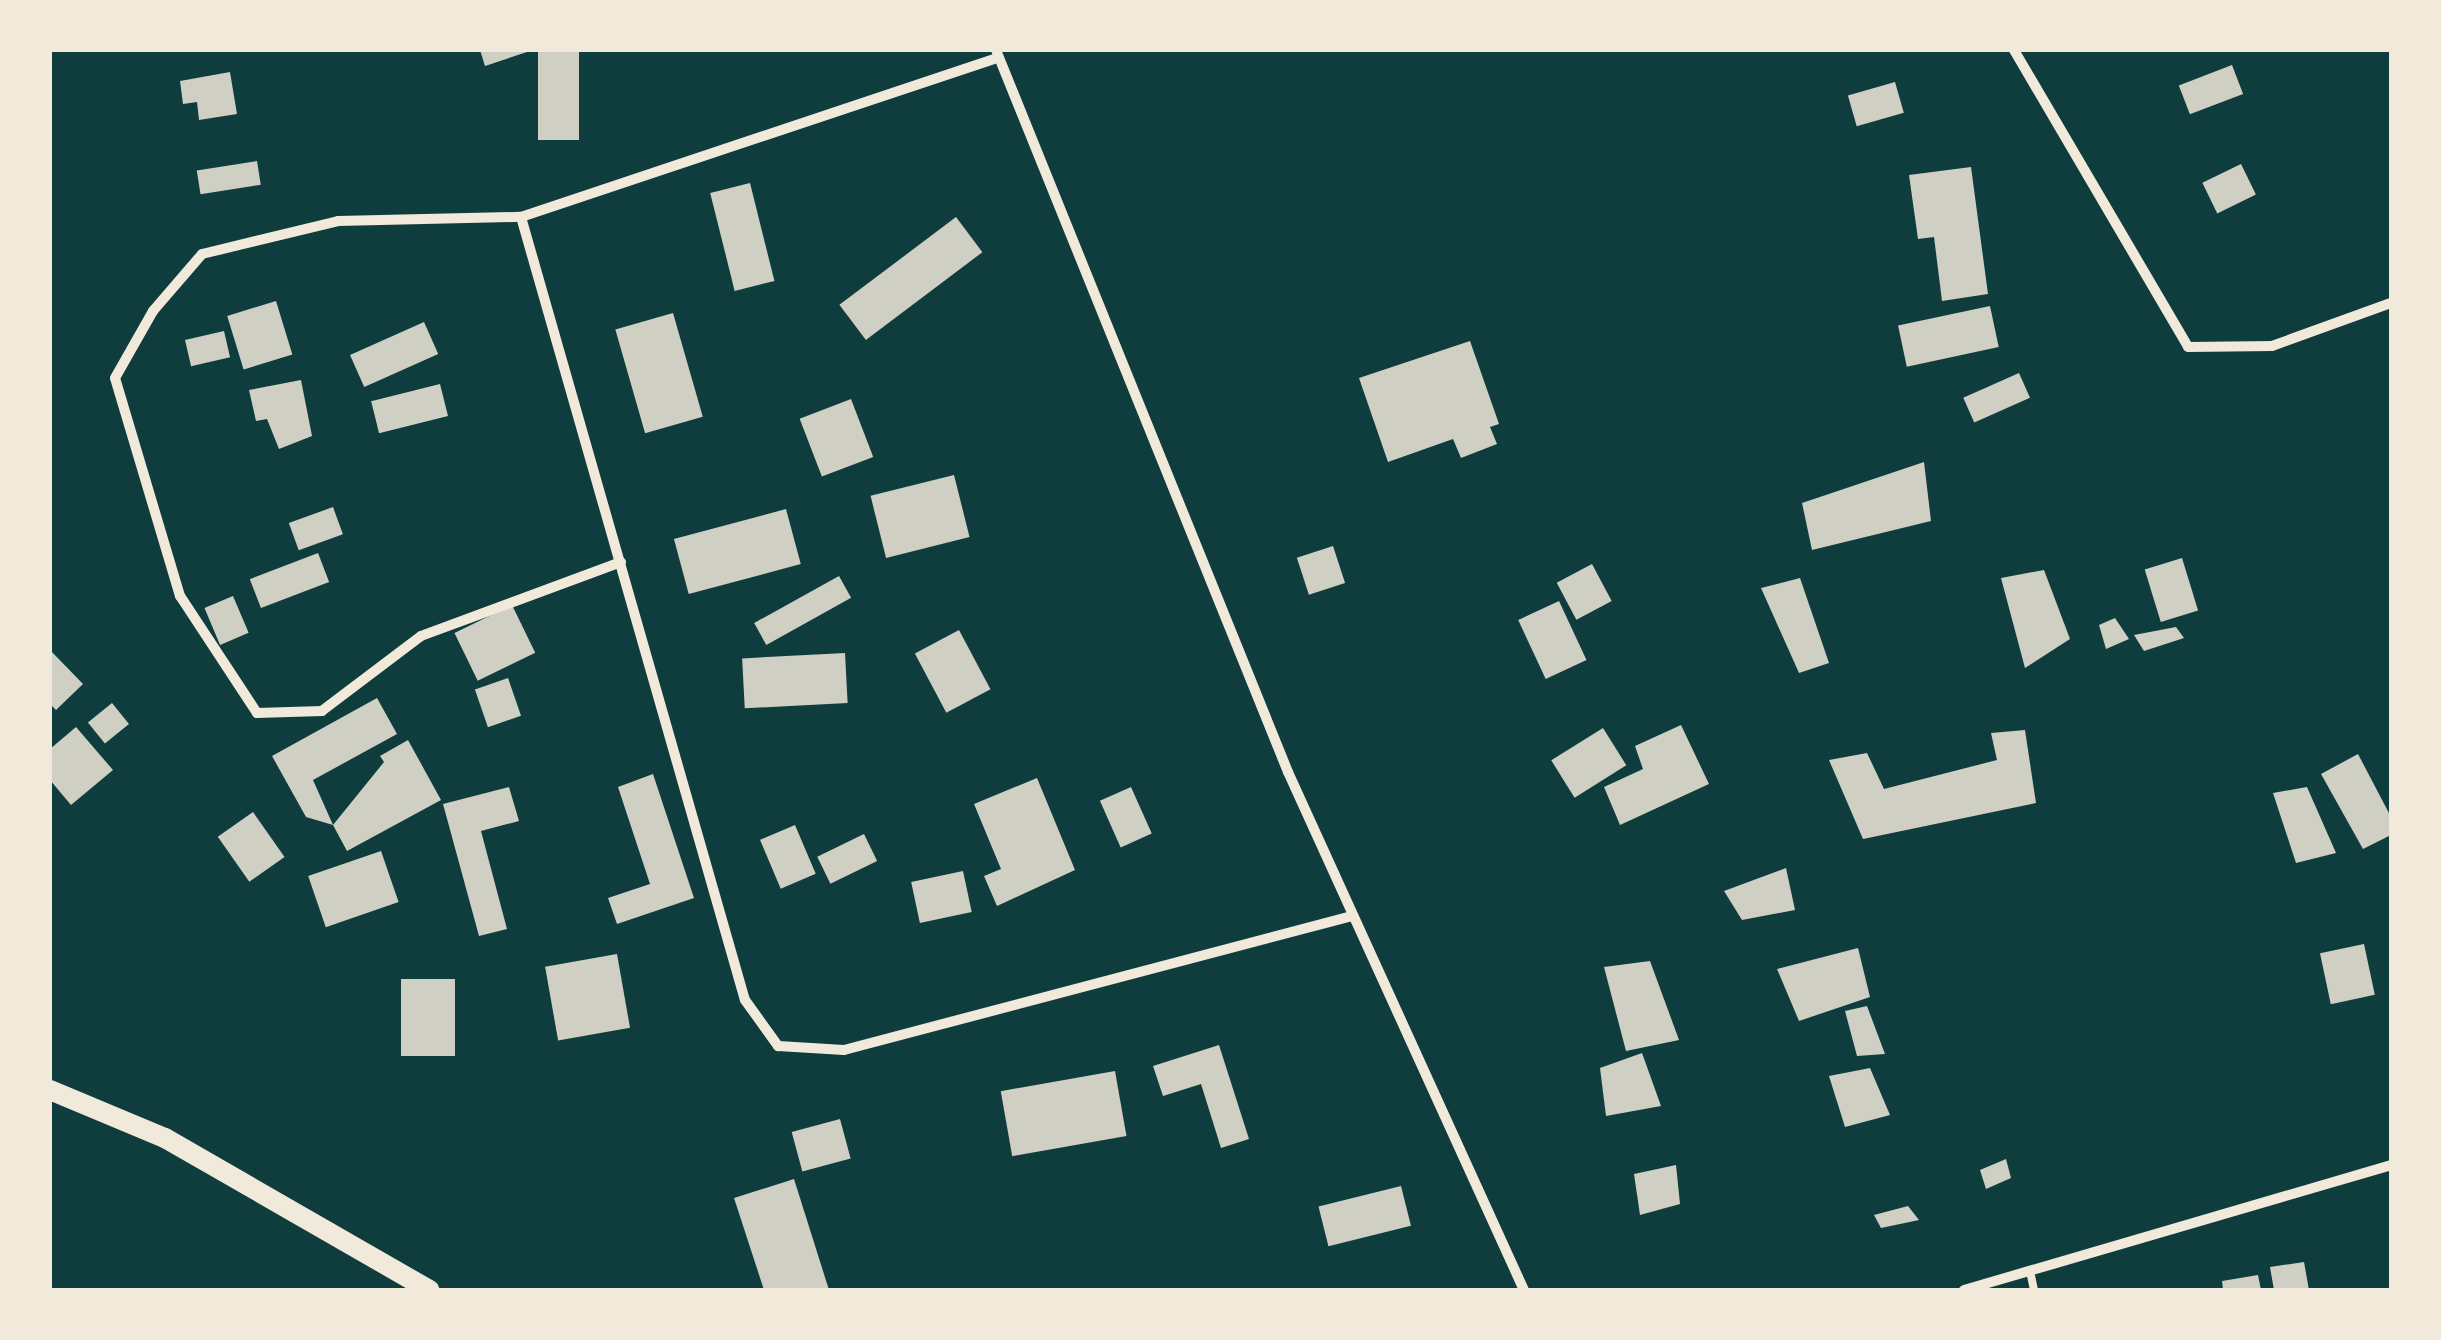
<!DOCTYPE html>
<html>
<head>
<meta charset="utf-8">
<style>
  body { margin:0 }
  #map { position:relative; width:2441px; height:1340px; overflow:hidden; background:#0f3d3e; font-family:"Space Grotesk",sans-serif }
  div>[style] { position:absolute }
  .building>* { inset:0; background:#cfcfc3; transform-origin:0 0 }
  .service>* { height:8px; margin:-4px; padding:0 4px; transform-origin:4px; border-radius:4px; background:#f1e9da }
  .minor>* { height:10px; margin:-5px; padding:0 5px; transform-origin:5px; border-radius:5px; background:#f1e9da }
  .secondary>* { height:20px; margin:-10px; padding:0 10px; transform-origin:10px; border-radius:10px; background:#f1e9da }
  span { translate:-50% -50%; white-space:nowrap; text-align:center; line-height:1.15; -webkit-text-stroke:8px #f1e9da; paint-order:stroke }
  .frame { position:absolute; inset:0; border:52px solid #f1e9da; pointer-events:none }
</style>
</head>
<body>
<div id="map">
  <div class="building">
    <i style="clip-path:polygon(480px 50px,530px 50px,530px 51px,485px 66px)"></i>
    <i style="left:538px;top:50px;width:41px;height:90px"></i>
    <i style="left:2232px;top:65px;width:31px;height:57px;rotate:69deg"></i>
    <i style="clip-path:polygon(230px 72px,237px 114px,199px 120px,197px 102px,183px 104px,180px 81px)"></i>
    <i style="left:1895px;top:82px;width:32px;height:49px;rotate:74deg"></i>
    <i style="left:257px;top:161px;width:24px;height:61px;rotate:81deg"></i>
    <i style="left:2241px;top:164px;width:34px;height:43px;rotate:64deg"></i>
    <i style="clip-path:polygon(1971px 167px,1988px 294px,1942px 301px,1934px 237px,1918px 239px,1909px 175px)"></i>
    <i style="left:750px;top:183px;width:101px;height:41px;rotate:76deg"></i>
    <i style="left:956px;top:217px;width:44px;height:146px;rotate:53deg"></i>
    <i style="left:276px;top:301px;width:56px;height:51px;rotate:73deg"></i>
    <i style="left:1990px;top:306px;width:42px;height:94px;rotate:78deg"></i>
    <i style="left:673px;top:313px;width:108px;height:60px;rotate:74deg"></i>
    <i style="left:424px;top:322px;width:35px;height:81px;rotate:66deg"></i>
    <i style="left:224px;top:331px;width:27px;height:40px;rotate:77deg"></i>
    <i style="clip-path:polygon(1470px 341px,1499px 424px,1490px 427px,1497px 444px,1461px 458px,1453px 439px,1388px 462px,1359px 378px)"></i>
    <i style="left:2019px;top:373px;width:27px;height:61px;rotate:66deg"></i>
    <i style="clip-path:polygon(301px 380px,312px 436px,279px 449px,267px 419px,256px 421px,249px 390px)"></i>
    <i style="left:440px;top:384px;width:33px;height:71px;rotate:76deg"></i>
    <i style="left:851px;top:399px;width:62px;height:55px;rotate:69deg"></i>
    <i style="clip-path:polygon(1924px 462px,1931px 521px,1812px 550px,1802px 503px)"></i>
    <i style="left:954px;top:475px;width:64px;height:86px;rotate:76deg"></i>
    <i style="left:333px;top:507px;width:29px;height:47px;rotate:70deg"></i>
    <i style="left:786px;top:509px;width:57px;height:116px;rotate:75deg"></i>
    <i style="left:1333px;top:546px;width:39px;height:38px;rotate:72deg"></i>
    <i style="left:318px;top:553px;width:31px;height:73px;rotate:69deg"></i>
    <i style="left:2182px;top:558px;width:55px;height:39px;rotate:73deg"></i>
    <i style="left:1592px;top:564px;width:42px;height:40px;rotate:62deg"></i>
    <i style="clip-path:polygon(2044px 570px,2070px 639px,2025px 668px,2001px 578px)"></i>
    <i style="left:839px;top:576px;width:25px;height:97px;rotate:61deg"></i>
    <i style="clip-path:polygon(1800px 578px,1829px 663px,1799px 673px,1761px 588px)"></i>
    <i style="left:233px;top:596px;width:40px;height:31px;rotate:67deg"></i>
    <i style="left:1559px;top:601px;width:65px;height:45px;rotate:65deg"></i>
    <i style="left:512px;top:605px;width:53px;height:64px;rotate:64deg"></i>
    <i style="clip-path:polygon(2115px 618px,2129px 639px,2106px 649px,2099px 625px)"></i>
    <i style="clip-path:polygon(2176px 627px,2184px 638px,2144px 651px,2134px 635px)"></i>
    <i style="left:959px;top:630px;width:67px;height:50px;rotate:62deg"></i>
    <i style="clip-path:polygon(50px 650px,83px 684px,56px 710px,50px 704px)"></i>
    <i style="left:845px;top:653px;width:50px;height:103px;rotate:87deg"></i>
    <i style="left:508px;top:678px;width:40px;height:35px;rotate:71deg"></i>
    <i style="clip-path:polygon(377px 698px,397px 734px,313px 780px,333px 825px,306px 817px,272px 756px)"></i>
    <i style="left:112px;top:703px;width:27px;height:31px;rotate:51deg"></i>
    <i style="clip-path:polygon(1681px 725px,1709px 784px,1620px 825px,1604px 787px,1643px 769px,1635px 746px)"></i>
    <i style="clip-path:polygon(76px 727px,113px 770px,71px 805px,50px 780px,50px 749px)"></i>
    <i style="left:1603px;top:728px;width:44px;height:61px;rotate:58deg"></i>
    <i style="clip-path:polygon(2025px 730px,2036px 803px,1863px 839px,1829px 760px,1867px 753px,1884px 789px,1997px 760px,1991px 733px)"></i>
    <i style="clip-path:polygon(408px 740px,441px 800px,347px 851px,333px 825px,384px 762px,380px 756px)"></i>
    <i style="clip-path:polygon(2358px 754px,2391px 817px,2391px 835px,2363px 849px,2321px 774px)"></i>
    <i style="clip-path:polygon(653px 774px,694px 898px,617px 924px,608px 898px,650px 884px,618px 787px)"></i>
    <i style="clip-path:polygon(1037px 778px,1075px 870px,997px 906px,984px 876px,1001px 869px,974px 804px)"></i>
    <i style="clip-path:polygon(509px 787px,519px 821px,481px 831px,507px 929px,479px 936px,443px 804px)"></i>
    <i style="left:1131px;top:787px;width:51px;height:34px;rotate:66deg"></i>
    <i style="clip-path:polygon(2307px 787px,2336px 853px,2296px 863px,2273px 793px)"></i>
    <i style="left:253px;top:812px;width:55px;height:43px;rotate:55deg"></i>
    <i style="left:795px;top:825px;width:53px;height:38px;rotate:67deg"></i>
    <i style="left:864px;top:834px;width:30px;height:52px;rotate:64deg"></i>
    <i style="left:381px;top:851px;width:54px;height:77px;rotate:71deg"></i>
    <i style="clip-path:polygon(1786px 868px,1795px 910px,1742px 920px,1724px 891px)"></i>
    <i style="left:963px;top:871px;width:42px;height:53px;rotate:78deg"></i>
    <i style="left:2364px;top:944px;width:52px;height:45px;rotate:78deg"></i>
    <i style="clip-path:polygon(1858px 948px,1870px 997px,1799px 1021px,1777px 969px)"></i>
    <i style="left:617px;top:954px;width:75px;height:73px;rotate:80deg"></i>
    <i style="clip-path:polygon(1650px 961px,1679px 1040px,1626px 1051px,1604px 967px)"></i>
    <i style="left:401px;top:979px;width:54px;height:77px"></i>
    <i style="clip-path:polygon(1867px 1006px,1885px 1054px,1857px 1056px,1845px 1011px)"></i>
    <i style="clip-path:polygon(1219px 1045px,1249px 1139px,1221px 1148px,1201px 1084px,1163px 1096px,1153px 1066px)"></i>
    <i style="clip-path:polygon(1642px 1053px,1661px 1106px,1606px 1116px,1600px 1068px)"></i>
    <i style="clip-path:polygon(1870px 1068px,1890px 1115px,1845px 1127px,1829px 1076px)"></i>
    <i style="left:1115px;top:1071px;width:66px;height:116px;rotate:80deg"></i>
    <i style="left:840px;top:1119px;width:41px;height:50px;rotate:75deg"></i>
    <i style="clip-path:polygon(2006px 1159px,2011px 1178px,1986px 1189px,1980px 1170px)"></i>
    <i style="clip-path:polygon(1676px 1165px,1680px 1204px,1640px 1215px,1634px 1174px)"></i>
    <i style="clip-path:polygon(794px 1179px,829px 1290px,764px 1290px,734px 1198px)"></i>
    <i style="left:1401px;top:1186px;width:41px;height:85px;rotate:76deg"></i>
    <i style="clip-path:polygon(1908px 1206px,1919px 1220px,1881px 1228px,1874px 1215px)"></i>
    <i style="clip-path:polygon(2304px 1262px,2309px 1290px,2274px 1290px,2270px 1267px)"></i>
    <i style="clip-path:polygon(2258px 1275px,2261px 1290px,2223px 1290px,2222px 1281px)"></i>
  </div>
  <div class="service">
    <i style="left:2030px;top:1271px;width:19px;rotate:78deg"></i>
  </div>
  <div class="minor">
    <i style="left:996px;top:50px;width:779px;rotate:67.98deg"></i>
    <i style="left:1288px;top:772px;width:569px;rotate:65.51deg"></i>
    <i style="left:2014px;top:50px;width:344px;rotate:59.6deg"></i>
    <i style="left:2188px;top:347px;width:84px;rotate:-0.7deg"></i>
    <i style="left:2272px;top:346px;width:127px;rotate:-19.9deg"></i>
    <i style="left:521px;top:217px;width:814px;rotate:74.04deg"></i>
    <i style="left:745px;top:1000px;width:57px;rotate:54.3deg"></i>
    <i style="left:778px;top:1046px;width:66px;rotate:3.5deg"></i>
    <i style="left:844px;top:1050px;width:525px;rotate:-14.78deg"></i>
    <i style="left:621px;top:562px;width:213px;rotate:159.7deg"></i>
    <i style="left:421px;top:636px;width:124px;rotate:142.9deg"></i>
    <i style="left:322px;top:711px;width:65px;rotate:178.2deg"></i>
    <i style="left:257px;top:713px;width:140px;rotate:-123.3deg"></i>
    <i style="left:180px;top:596px;width:227px;rotate:-106.6deg"></i>
    <i style="left:115px;top:378px;width:77px;rotate:-60.4deg"></i>
    <i style="left:153px;top:311px;width:75px;rotate:-49.3deg"></i>
    <i style="left:202px;top:254px;width:140px;rotate:-13.6deg"></i>
    <i style="left:338px;top:221px;width:183px;rotate:-1.3deg"></i>
    <i style="left:521px;top:217px;width:502px;rotate:-18.47deg"></i>
    <i style="left:1964px;top:1290px;width:445px;rotate:-16.3deg"></i>
  </div>
  <div class="secondary">
    <i style="left:50px;top:1090px;width:125px;rotate:22.7deg"></i>
    <i style="left:165px;top:1138px;width:305px;rotate:29.9deg"></i>
  </div>
  <div class="frame"></div>
</div>
</body>
</html>
